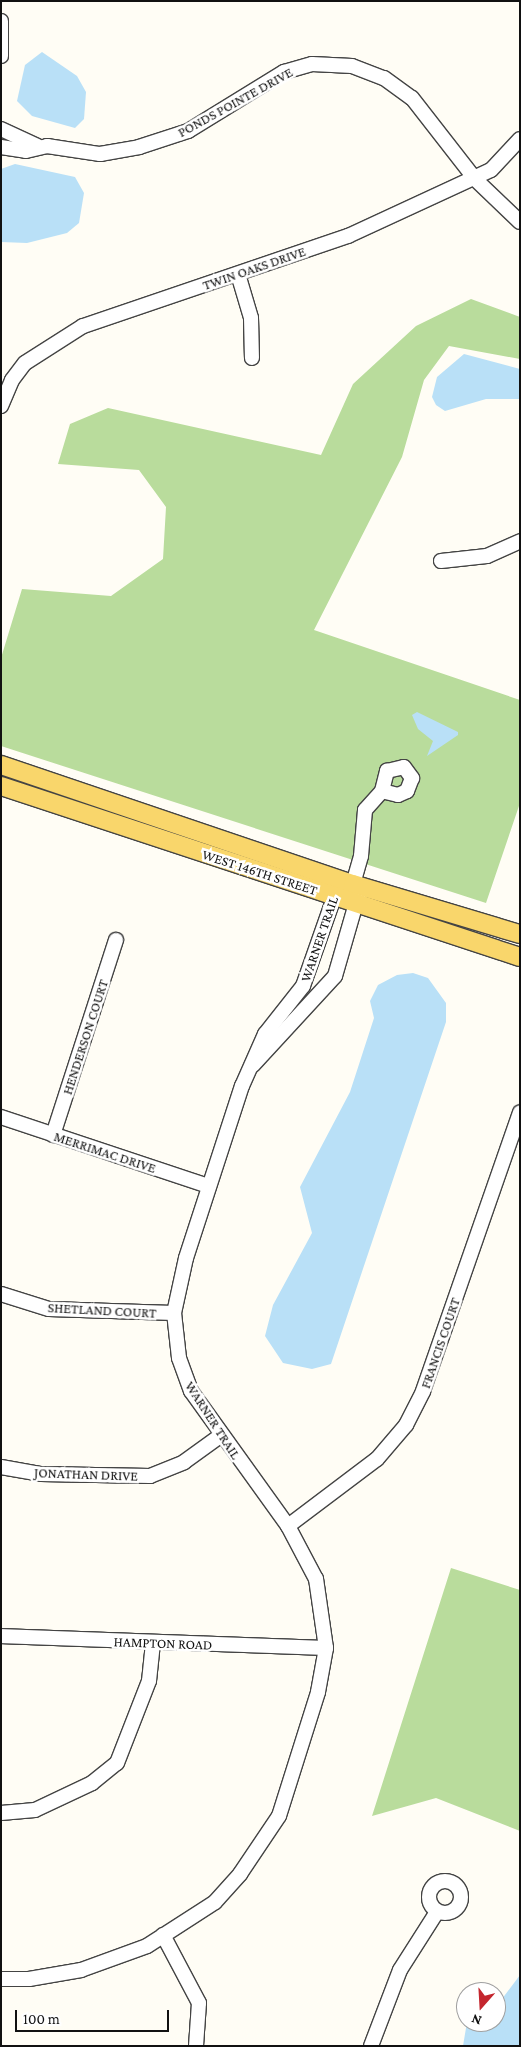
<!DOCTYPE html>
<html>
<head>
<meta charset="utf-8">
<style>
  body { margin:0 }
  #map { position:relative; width:521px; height:2047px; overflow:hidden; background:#fffdf5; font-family:"Crimson Pro",serif }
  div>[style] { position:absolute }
  .forest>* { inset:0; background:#b9dc9c }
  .water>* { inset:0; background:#b9e0f7 }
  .roads { filter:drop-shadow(1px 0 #444) drop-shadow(-1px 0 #444) drop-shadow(0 1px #444) drop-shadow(0 -1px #444) }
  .minor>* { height:14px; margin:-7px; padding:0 7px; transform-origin:7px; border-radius:7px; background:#fff }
  .minor>.ring { margin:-7px; padding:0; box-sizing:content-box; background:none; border:14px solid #fff; border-radius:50% }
  .major>* { height:18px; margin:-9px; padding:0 9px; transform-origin:9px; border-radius:9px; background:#f9d66b }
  span { translate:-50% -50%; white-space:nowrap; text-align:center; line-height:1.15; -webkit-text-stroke:5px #fff; paint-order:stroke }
  .street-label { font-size:14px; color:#111 }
  .frame { position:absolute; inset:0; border:2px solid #111; pointer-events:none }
  .north { position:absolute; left:456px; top:1982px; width:50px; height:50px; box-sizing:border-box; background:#fff; border:1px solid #a0a0a0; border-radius:50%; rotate:199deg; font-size:14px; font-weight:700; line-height:20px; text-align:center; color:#111 }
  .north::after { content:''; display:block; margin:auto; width:18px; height:22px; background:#c4262e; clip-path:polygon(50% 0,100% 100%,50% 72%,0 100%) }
  .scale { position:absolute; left:15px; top:2010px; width:154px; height:22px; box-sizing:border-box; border:2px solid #111; border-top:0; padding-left:6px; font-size:15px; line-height:18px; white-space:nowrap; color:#111; -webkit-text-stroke:4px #fff; paint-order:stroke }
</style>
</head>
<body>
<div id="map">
  <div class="forest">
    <i style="clip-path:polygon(471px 299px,520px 317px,520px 359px,449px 346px,424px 380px,402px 457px,314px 630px,520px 700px,520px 803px,486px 903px,1px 746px,1px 658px,22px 589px,111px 596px,163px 559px,166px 507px,139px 470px,58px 464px,70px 424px,108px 408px,321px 455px,353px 384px,416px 326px)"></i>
    <i style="clip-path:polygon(451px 1568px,520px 1590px,520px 1831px,436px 1798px,372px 1816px)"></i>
  </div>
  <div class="water">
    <i style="clip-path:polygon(42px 52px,77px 76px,86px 92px,84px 119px,75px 128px,32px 116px,17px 101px,25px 65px)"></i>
    <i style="clip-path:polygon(15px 164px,75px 177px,84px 193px,79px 223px,67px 233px,27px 243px,1px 242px,1px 169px)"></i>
    <i style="clip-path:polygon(464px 354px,520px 369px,520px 399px,486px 399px,445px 411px,436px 405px,432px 397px,437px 377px)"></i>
    <i style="clip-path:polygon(417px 712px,458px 732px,458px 735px,427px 756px,433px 741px,418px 729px,412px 715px)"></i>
    <i style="clip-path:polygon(413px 973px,428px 978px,446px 1003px,446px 1022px,331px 1364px,312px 1369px,283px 1363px,265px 1336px,273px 1305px,312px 1233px,300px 1187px,350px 1092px,374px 1018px,370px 1001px,378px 985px,397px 975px)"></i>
    <i style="clip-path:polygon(520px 1975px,520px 2046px,463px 2046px,467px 2022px,496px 2022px,496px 2007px)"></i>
  </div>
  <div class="roads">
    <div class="minor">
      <i style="left:1px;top:21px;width:35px;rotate:90deg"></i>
      <i style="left:1px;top:129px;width:40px;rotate:25deg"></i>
      <i style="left:1px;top:147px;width:25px;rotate:9deg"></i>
      <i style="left:26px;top:151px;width:22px;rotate:-13deg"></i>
      <i style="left:47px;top:146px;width:54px;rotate:8.6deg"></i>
      <i style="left:100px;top:154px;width:40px;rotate:-10deg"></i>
      <i style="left:139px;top:147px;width:52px;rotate:-18.1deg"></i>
      <i style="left:188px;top:131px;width:113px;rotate:-31.6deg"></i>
      <i style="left:284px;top:72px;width:29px;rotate:-16deg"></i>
      <i style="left:312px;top:64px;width:40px;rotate:2.9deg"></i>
      <i style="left:352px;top:66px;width:34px;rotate:21deg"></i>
      <i style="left:384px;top:78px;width:34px;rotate:36deg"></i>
      <i style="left:412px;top:98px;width:103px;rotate:52.1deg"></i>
      <i style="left:475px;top:179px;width:62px;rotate:43.7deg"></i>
      <i style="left:238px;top:274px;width:46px;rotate:73.5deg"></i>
      <i style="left:251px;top:318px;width:40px;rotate:88.6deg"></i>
      <i style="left:1px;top:406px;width:28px;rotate:-67deg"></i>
      <i style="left:12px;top:380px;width:21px;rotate:-53deg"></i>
      <i style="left:25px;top:363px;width:69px;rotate:-32.5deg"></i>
      <i style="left:83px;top:326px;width:280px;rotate:-18.8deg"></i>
      <i style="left:348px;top:236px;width:157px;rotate:-24.8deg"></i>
      <i style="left:491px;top:170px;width:42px;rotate:-46.9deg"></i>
      <i style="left:441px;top:561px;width:46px;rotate:-6.2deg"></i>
      <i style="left:487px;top:556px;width:36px;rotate:-24deg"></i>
      <i style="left:404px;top:767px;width:14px;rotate:54deg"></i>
      <i style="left:412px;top:778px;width:14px;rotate:111deg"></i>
      <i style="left:407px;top:791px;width:10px;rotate:156deg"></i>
      <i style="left:398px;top:795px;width:16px;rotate:-166deg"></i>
      <i style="left:382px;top:791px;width:21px;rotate:-76deg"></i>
      <i style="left:387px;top:771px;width:17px;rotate:-13deg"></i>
      <i style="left:353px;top:884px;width:29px;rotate:-74deg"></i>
      <i style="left:361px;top:856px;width:46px;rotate:-85deg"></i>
      <i style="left:365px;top:810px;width:25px;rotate:-48deg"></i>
      <i style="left:253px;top:1065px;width:121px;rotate:-47.3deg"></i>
      <i style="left:335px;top:976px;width:86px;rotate:-73.9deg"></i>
      <i style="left:1px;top:1117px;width:219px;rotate:18.4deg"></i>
      <i style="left:53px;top:1135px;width:205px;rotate:-72.1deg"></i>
      <i style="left:1px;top:1294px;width:50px;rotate:17.4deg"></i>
      <i style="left:49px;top:1309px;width:125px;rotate:1.8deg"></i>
      <i style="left:1px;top:1467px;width:41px;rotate:9.9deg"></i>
      <i style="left:41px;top:1474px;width:109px;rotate:1.1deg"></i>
      <i style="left:150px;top:1476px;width:37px;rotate:-22deg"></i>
      <i style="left:184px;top:1462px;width:44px;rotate:-35.8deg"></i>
      <i style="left:288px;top:1526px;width:111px;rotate:-37deg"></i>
      <i style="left:377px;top:1459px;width:45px;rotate:-49.5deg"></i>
      <i style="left:406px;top:1425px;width:38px;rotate:-63deg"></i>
      <i style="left:423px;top:1391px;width:295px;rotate:-70.8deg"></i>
      <i style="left:1px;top:1636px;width:325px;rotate:2.1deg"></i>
      <i style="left:1px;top:1813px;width:34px;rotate:-5deg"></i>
      <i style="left:35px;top:1810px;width:63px;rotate:-25.3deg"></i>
      <i style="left:92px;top:1783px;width:32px;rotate:-39deg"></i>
      <i style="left:117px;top:1763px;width:88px;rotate:-68.7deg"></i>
      <i style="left:149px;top:1681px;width:39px;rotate:-84deg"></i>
      <i class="ring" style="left:429px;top:1881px;width:18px;height:18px"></i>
      <i style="left:163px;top:1935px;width:77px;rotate:62.1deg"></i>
      <i style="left:199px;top:2003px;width:43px;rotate:94deg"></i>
      <i style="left:1px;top:1979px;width:28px"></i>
      <i style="left:29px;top:1979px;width:53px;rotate:-9.8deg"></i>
      <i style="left:81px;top:1970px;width:70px;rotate:-20deg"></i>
      <i style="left:147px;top:1946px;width:81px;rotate:-32.9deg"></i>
      <i style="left:215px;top:1902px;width:38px;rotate:-48deg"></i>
      <i style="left:240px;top:1874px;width:70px;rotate:-56.1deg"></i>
      <i style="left:279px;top:1816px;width:130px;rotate:-72.5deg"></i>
      <i style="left:318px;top:1692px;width:45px;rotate:-79.7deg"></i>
      <i style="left:326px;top:1648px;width:70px;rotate:-98.2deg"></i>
      <i style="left:316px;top:1579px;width:60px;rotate:-117.8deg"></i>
      <i style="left:288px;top:1526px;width:166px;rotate:-125.7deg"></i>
      <i style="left:191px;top:1391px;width:35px;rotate:-110deg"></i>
      <i style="left:179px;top:1358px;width:45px;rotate:-96.3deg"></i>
      <i style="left:174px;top:1313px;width:56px;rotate:-77.7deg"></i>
      <i style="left:186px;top:1258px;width:181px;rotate:-72deg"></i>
      <i style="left:242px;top:1086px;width:57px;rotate:-66.1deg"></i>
      <i style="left:265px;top:1034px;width:61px;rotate:-51.6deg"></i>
      <i style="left:303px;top:986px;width:106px;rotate:-70.7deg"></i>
      <i style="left:371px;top:2046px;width:81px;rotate:-69.1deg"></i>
      <i style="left:400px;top:1970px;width:69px;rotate:-57.5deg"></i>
    </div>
    <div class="major">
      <i style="left:1px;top:765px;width:372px;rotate:18.7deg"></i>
      <i style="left:353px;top:884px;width:174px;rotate:16.7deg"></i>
      <i style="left:1px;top:786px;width:546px;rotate:18.24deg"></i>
    </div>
  </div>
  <div class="street-label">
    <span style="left:235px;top:102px;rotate:-29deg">PONDS POINTE DRIVE</span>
    <span style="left:254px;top:268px;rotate:-19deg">TWIN OAKS DRIVE</span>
    <span style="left:260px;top:872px;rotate:18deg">WEST 146TH STREET</span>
    <span style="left:319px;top:939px;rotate:-71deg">WARNER TRAIL</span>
    <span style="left:85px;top:1037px;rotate:-72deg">HENDERSON COURT</span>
    <span style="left:105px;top:1152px;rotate:18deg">MERRIMAC DRIVE</span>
    <span style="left:102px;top:1310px;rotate:3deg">SHETLAND COURT</span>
    <span style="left:440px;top:1343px;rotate:-71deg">FRANCIS COURT</span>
    <span style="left:213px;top:1420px;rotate:57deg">WARNER TRAIL</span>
    <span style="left:86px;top:1474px;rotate:2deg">JONATHAN DRIVE</span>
    <span style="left:163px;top:1643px;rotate:2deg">HAMPTON ROAD</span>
  </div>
  <div class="frame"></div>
  <div class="north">N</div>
  <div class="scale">100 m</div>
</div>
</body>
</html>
